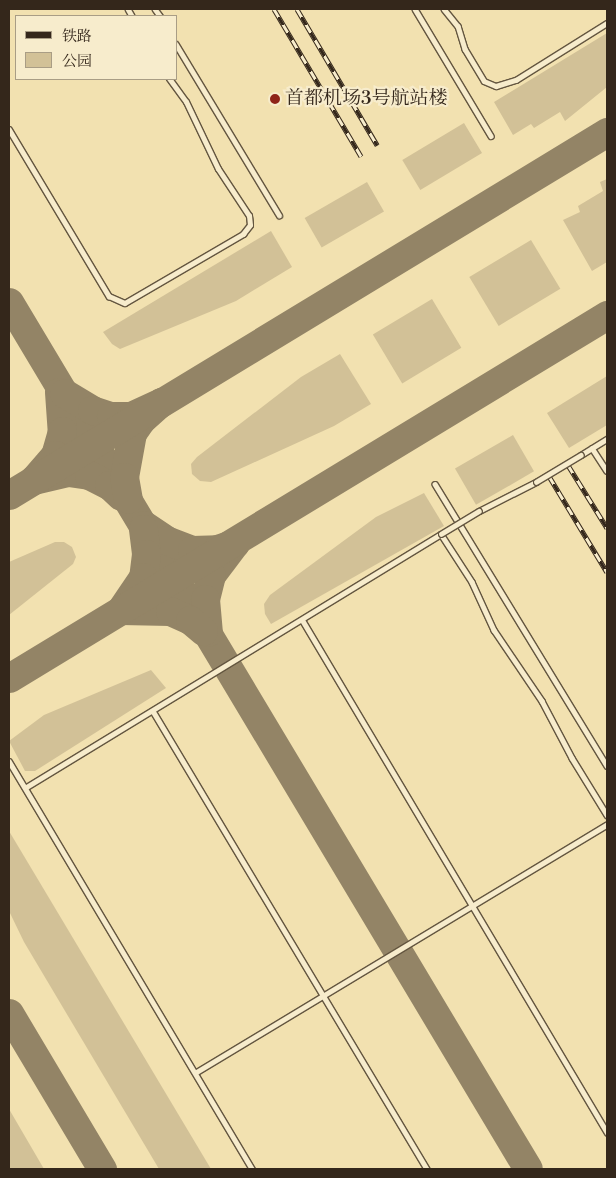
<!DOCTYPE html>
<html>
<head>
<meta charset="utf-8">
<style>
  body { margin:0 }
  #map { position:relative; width:616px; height:1178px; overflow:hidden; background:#f2e1b0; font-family:"Libre Bodoni","Noto Serif SC",serif }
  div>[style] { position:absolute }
  .green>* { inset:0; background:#d2c197; transform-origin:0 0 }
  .taxiway>* { height:29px; margin:-14.5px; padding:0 14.5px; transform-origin:14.5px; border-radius:14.5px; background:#938466 }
  .roads { filter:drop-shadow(1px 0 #645640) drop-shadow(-1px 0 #645640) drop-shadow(0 1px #645640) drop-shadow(0 -1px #645640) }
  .service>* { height:4.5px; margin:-2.25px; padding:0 2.25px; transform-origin:2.25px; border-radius:2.25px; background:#f7eccc }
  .rail>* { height:5px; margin-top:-2.5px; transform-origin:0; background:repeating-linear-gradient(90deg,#f7eccc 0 9px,#34271b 0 18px); box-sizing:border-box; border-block:1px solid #34271b }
  .bridges { filter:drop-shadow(1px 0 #645640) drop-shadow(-1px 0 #645640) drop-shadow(0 1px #645640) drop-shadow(0 -1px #645640) }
  .service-bridge>* { height:4.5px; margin:-2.25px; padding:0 2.25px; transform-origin:2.25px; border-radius:2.25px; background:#f7eccc }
  .dots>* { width:14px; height:14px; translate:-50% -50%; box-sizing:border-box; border:2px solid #f7eccc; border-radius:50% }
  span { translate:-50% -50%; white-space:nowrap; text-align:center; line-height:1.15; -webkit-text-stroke:4.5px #f7eccc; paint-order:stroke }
  .poi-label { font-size:19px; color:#34271b }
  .left { translate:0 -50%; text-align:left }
  .frame { position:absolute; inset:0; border:10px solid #34271b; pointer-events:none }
  .legend { position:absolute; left:15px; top:15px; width:162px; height:65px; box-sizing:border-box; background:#f7eccc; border:1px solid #a99d85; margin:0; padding:6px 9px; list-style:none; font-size:15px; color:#34271b }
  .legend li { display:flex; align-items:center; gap:10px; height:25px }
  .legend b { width:25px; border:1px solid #a99d85 }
</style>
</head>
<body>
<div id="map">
  <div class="green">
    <i style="clip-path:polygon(607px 33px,607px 87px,565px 121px,560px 112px,534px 128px,531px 124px,513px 135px,494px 102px)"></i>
    <i style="left:464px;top:123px;width:35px;height:72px;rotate:59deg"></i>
    <i style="clip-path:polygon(607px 179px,607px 262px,592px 271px,563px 220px,580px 212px,578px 206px,603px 191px,600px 182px)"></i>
    <i style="left:367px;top:182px;width:34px;height:72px;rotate:60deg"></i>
    <i style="clip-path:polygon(271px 231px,292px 267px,236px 301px,120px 349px,112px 344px,103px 332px)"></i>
    <i style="left:531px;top:240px;width:57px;height:72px;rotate:59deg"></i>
    <i style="left:432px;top:299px;width:57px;height:69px;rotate:59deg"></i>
    <i style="clip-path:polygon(340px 354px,371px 404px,334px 426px,211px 482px,200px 481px,192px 474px,191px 464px,197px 457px,301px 377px)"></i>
    <i style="clip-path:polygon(607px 376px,607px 425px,569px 448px,547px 413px)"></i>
    <i style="left:513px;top:435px;width:42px;height:67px;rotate:60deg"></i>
    <i style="clip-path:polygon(424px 493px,444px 526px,271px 624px,265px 614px,264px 604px,270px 595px,376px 517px)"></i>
    <i style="clip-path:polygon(55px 542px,64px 542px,72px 547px,76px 557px,73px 564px,9px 615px,9px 562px)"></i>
    <i style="clip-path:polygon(151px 670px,166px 688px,35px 771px,25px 771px,9px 741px,44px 715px)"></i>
    <i style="clip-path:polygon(9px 831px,211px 1169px,159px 1169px,24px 942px,9px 911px)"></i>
    <i style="clip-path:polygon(9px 1109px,44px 1169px,9px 1169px)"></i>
  </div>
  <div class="taxiway">
    <i style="left:9px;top:302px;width:1010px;rotate:59.09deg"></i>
    <i style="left:59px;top:392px;width:39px;rotate:86deg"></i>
    <i style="left:62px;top:431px;width:25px;rotate:106deg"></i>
    <i style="left:55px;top:455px;width:33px;rotate:131deg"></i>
    <i style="left:33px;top:480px;width:36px;rotate:-13deg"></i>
    <i style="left:68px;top:472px;width:21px;rotate:8deg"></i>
    <i style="left:89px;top:475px;width:22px;rotate:27deg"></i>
    <i style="left:109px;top:485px;width:16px;rotate:43deg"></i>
    <i style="left:64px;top:393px;width:33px;rotate:31deg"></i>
    <i style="left:92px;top:410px;width:20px;rotate:18deg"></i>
    <i style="left:111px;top:416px;width:20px"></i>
    <i style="left:131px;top:416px;width:33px;rotate:-25deg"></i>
    <i style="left:161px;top:402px;width:27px;rotate:138deg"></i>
    <i style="left:141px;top:420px;width:16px;rotate:125deg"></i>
    <i style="left:132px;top:433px;width:45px;rotate:100.3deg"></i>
    <i style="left:124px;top:477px;width:22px;rotate:80deg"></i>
    <i style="left:9px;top:495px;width:700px;rotate:-31.26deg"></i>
    <i style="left:144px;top:525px;width:27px;rotate:34deg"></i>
    <i style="left:166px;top:540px;width:28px;rotate:21deg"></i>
    <i style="left:192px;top:550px;width:25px;rotate:-2deg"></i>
    <i style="left:217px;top:549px;width:19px;rotate:-18deg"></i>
    <i style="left:235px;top:543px;width:40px;rotate:127deg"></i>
    <i style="left:211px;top:575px;width:25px;rotate:104deg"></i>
    <i style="left:205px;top:599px;width:33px;rotate:85deg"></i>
    <i style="left:143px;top:529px;width:25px;rotate:83deg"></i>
    <i style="left:146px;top:554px;width:23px;rotate:97deg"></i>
    <i style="left:143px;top:577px;width:40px;rotate:124deg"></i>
    <i style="left:121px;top:610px;width:49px;rotate:1.2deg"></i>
    <i style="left:170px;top:611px;width:22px;rotate:24deg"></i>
    <i style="left:190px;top:620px;width:17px;rotate:40deg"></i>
    <i style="left:9px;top:678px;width:700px;rotate:-31.26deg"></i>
    <i style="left:9px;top:1013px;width:182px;rotate:59.2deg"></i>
  </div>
  <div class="roads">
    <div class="service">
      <i style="left:128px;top:9px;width:8px;rotate:60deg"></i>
      <i style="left:155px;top:9px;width:9px;rotate:54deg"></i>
      <i style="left:415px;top:9px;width:148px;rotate:59.1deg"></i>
      <i style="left:444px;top:9px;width:22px;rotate:51deg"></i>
      <i style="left:458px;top:26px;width:24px;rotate:73deg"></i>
      <i style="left:465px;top:49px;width:37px;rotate:59deg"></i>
      <i style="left:484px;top:81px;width:13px;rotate:23deg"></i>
      <i style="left:496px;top:86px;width:21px;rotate:-17deg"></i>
      <i style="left:516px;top:80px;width:107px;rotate:-32.1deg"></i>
      <i style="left:176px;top:44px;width:200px;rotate:58.9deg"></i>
      <i style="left:9px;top:129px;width:195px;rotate:59.1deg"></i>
      <i style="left:109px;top:296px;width:17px;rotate:24deg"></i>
      <i style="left:125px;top:303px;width:137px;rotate:-30.3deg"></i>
      <i style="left:243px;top:234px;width:11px;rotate:-52deg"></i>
      <i style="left:250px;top:225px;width:9px;rotate:-96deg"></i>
      <i style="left:249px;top:216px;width:56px;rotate:-123.4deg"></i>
      <i style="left:218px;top:169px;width:74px;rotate:-115.5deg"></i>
      <i style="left:186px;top:102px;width:29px;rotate:-126deg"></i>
      <i style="left:592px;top:448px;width:27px;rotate:57deg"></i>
      <i style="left:581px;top:455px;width:31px;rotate:-32deg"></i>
      <i style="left:435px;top:484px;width:330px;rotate:58.6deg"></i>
      <i style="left:479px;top:511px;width:64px;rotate:-27deg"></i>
      <i style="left:303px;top:621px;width:595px;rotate:59.25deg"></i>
      <i style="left:153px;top:711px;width:534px;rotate:59.11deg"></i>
      <i style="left:9px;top:761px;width:475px;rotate:59.2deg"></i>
      <i style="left:25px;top:788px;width:487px;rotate:-31.4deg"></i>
      <i style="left:441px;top:534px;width:57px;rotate:57.1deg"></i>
      <i style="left:472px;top:582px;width:53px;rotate:65.4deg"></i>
      <i style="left:494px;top:630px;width:86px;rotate:55.9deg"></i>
      <i style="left:542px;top:701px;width:64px;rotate:62.2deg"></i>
      <i style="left:572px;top:758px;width:67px;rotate:58.4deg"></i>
      <i style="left:195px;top:1073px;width:481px;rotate:-31.1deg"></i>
    </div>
  </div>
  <div class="rail">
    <i style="left:274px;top:9px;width:171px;rotate:59.4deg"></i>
    <i style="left:297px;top:9px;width:158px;rotate:59.5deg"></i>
    <i style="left:568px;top:465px;width:74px;rotate:58.2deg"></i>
    <i style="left:549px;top:476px;width:112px;rotate:58.9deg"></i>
  </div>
  <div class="bridges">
    <div class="service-bridge">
      <i style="left:536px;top:482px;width:52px;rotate:-31deg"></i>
      <i style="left:441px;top:534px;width:44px;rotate:-31.2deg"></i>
    </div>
  </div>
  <div class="dots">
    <i style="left:275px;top:99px;background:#8f2418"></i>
  </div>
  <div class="poi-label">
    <span class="left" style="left:285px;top:99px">首都机场3号航站楼</span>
  </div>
  <div class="frame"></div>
  <ul class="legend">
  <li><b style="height:6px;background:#34271b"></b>铁路</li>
  <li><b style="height:14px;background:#d2c197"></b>公园</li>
  </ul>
</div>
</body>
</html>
